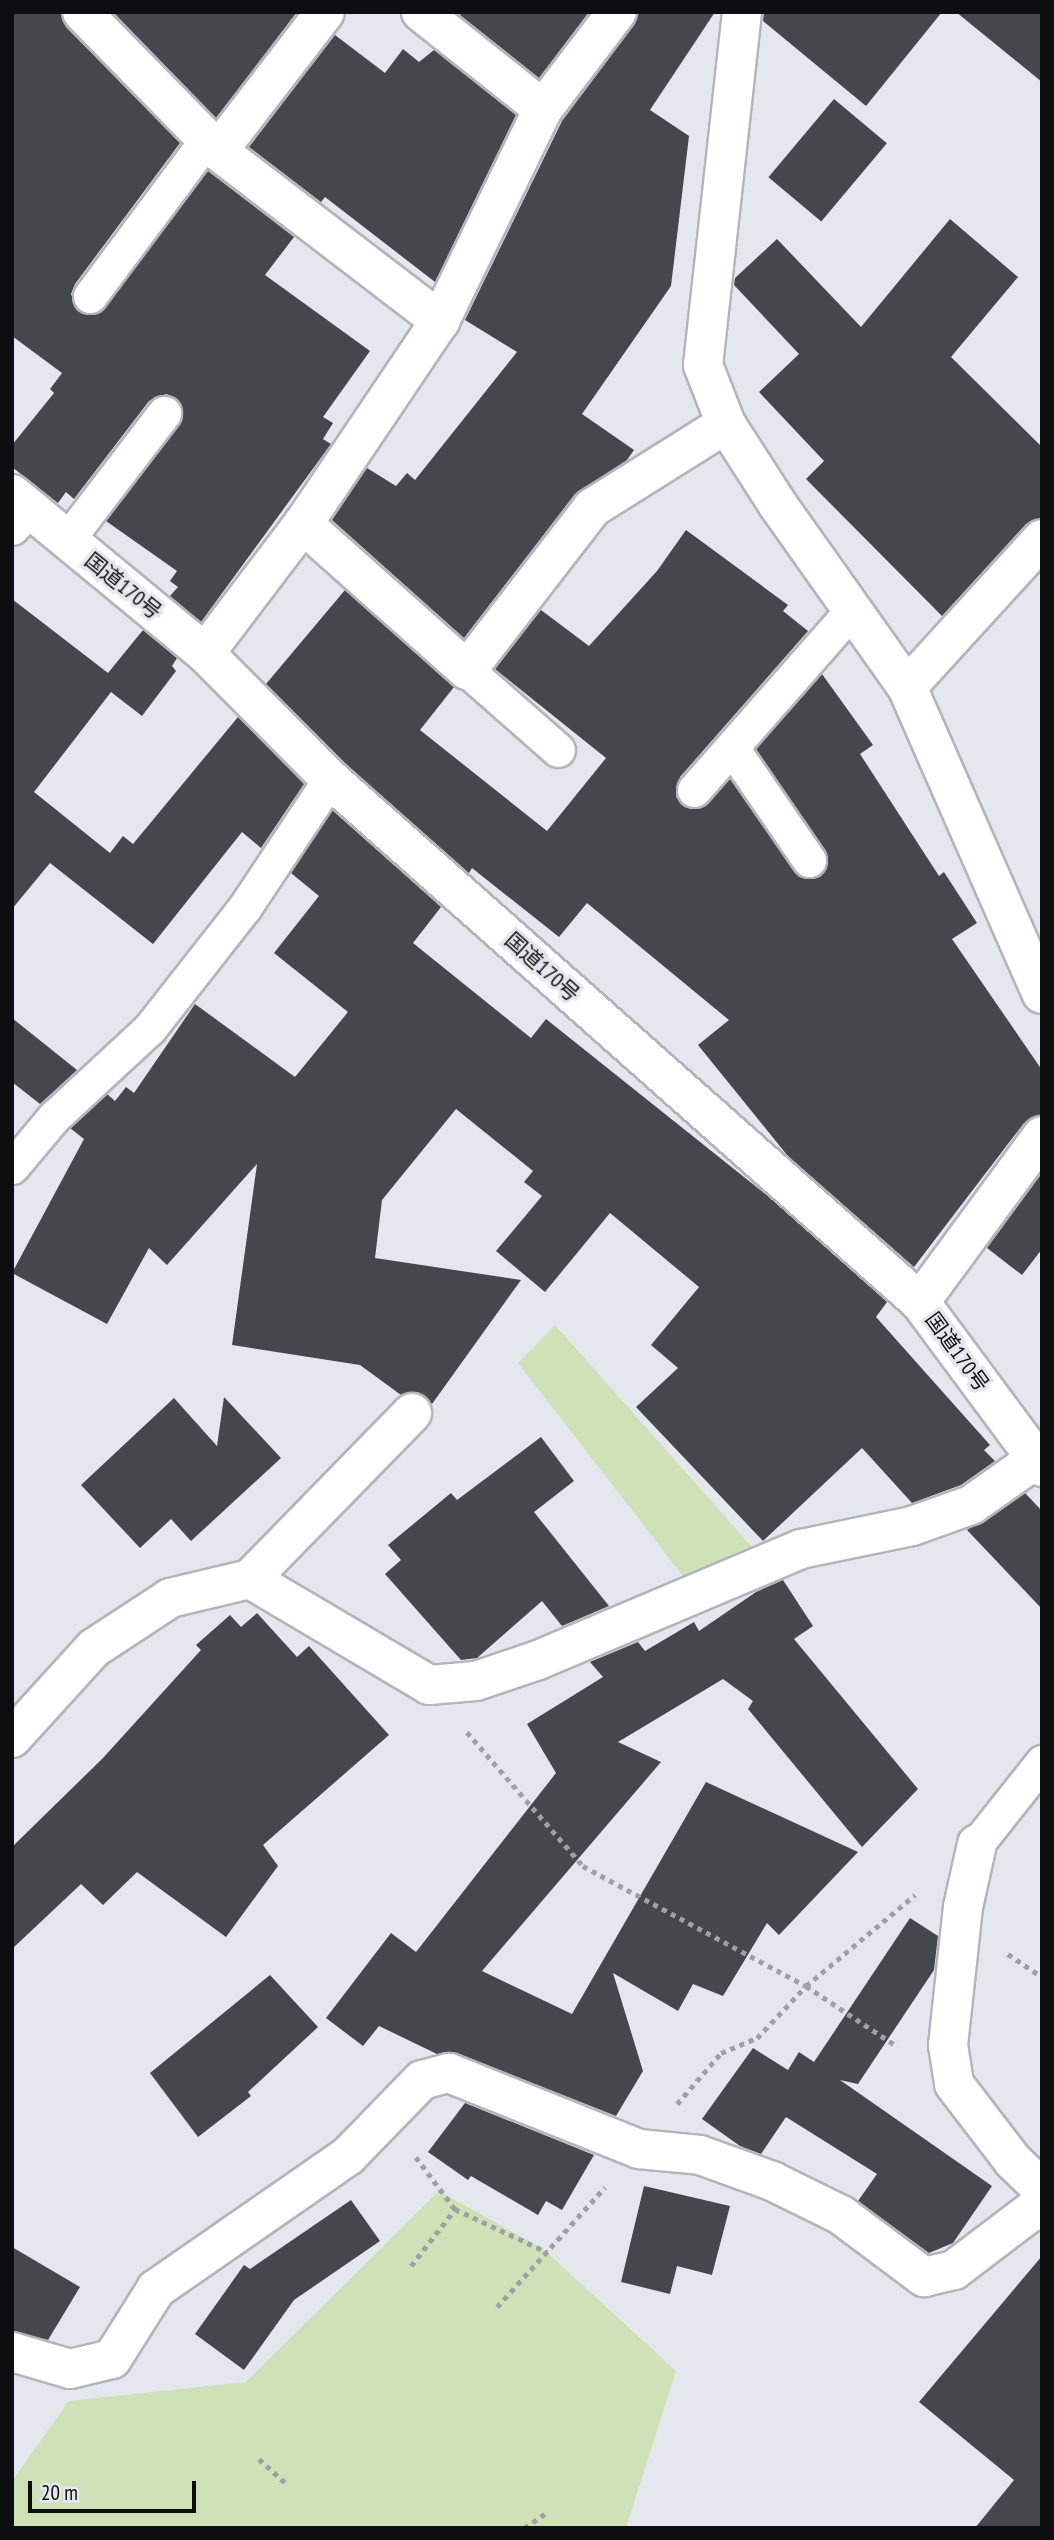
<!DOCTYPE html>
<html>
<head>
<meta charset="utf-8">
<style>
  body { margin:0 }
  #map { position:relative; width:1054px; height:2540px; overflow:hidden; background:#e4e7ee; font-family:"PT Sans Narrow","Noto Sans JP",sans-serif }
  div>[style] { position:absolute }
  .green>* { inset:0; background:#cfe1b6 }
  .building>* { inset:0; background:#44474c; transform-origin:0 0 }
  .path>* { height:4.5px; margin-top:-2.25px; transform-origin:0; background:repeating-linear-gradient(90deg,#9ea0a5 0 5px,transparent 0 10px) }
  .roads { filter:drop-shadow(2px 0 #b2b5bc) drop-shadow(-2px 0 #b2b5bc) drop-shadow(0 2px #b2b5bc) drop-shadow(0 -2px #b2b5bc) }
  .lane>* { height:33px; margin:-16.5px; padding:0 16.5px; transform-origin:16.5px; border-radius:16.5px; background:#fff }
  .street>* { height:38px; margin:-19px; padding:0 19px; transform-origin:19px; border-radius:19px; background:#fff }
  .highway>* { height:38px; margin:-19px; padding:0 19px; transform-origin:19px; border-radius:19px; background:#fff }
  span { translate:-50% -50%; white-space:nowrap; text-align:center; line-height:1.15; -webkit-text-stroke:7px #e4e7ee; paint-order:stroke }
  .street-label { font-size:21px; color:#0d0e10 }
  .frame { position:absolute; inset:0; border:14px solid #0d0e10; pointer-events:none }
  .scale { position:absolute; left:28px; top:2481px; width:168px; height:32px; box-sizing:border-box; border:4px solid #0d0e10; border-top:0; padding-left:9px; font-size:21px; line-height:24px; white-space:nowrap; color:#0d0e10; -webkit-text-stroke:5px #e4e7ee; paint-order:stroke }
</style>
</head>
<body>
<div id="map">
  <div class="green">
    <i style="clip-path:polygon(555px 1325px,752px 1547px,690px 1585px,518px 1363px)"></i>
    <i style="clip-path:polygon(439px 2191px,543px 2249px,676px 2371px,626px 2528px,12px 2528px,12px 2481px,69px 2401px,246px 2382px)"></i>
  </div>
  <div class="building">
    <i style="clip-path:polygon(12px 12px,61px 12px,66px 27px,180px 143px,75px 284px,71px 294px,78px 311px,88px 315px,105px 308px,208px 171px,294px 237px,265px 275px,370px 351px,323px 417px,333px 423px,323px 439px,331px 444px,201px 622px,170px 596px,178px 587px,170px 581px,177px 571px,106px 521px,179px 425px,183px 415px,176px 398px,166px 394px,149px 401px,74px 499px,66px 492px,58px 503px,12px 467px,12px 445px,54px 393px,50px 389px,62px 373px,12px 336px)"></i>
    <i style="clip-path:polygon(113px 12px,297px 12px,216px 118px)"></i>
    <i style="clip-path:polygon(462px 12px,589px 12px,539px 78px,460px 15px)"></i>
    <i style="clip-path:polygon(638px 12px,715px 12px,650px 110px,689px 136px,671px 286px,582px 414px,634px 450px,627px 460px,575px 494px,464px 638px,332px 520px,367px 468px,396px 486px,407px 473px,415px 480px,517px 352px,465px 320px,562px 121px,634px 25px)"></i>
    <i style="clip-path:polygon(764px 12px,942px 12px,866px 106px,763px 21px)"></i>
    <i style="clip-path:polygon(956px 12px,1042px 12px,1042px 82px)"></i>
    <i style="clip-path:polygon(335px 35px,385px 73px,403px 49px,419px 62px,434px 50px,516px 115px,435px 282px,325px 197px,321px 202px,249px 147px)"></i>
    <i style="left:834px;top:99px;width:69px;height:102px;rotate:40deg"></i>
    <i style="clip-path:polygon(950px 219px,1018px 277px,951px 357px,1042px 447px,1042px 518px,1026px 524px,942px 616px,806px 479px,824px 461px,759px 392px,799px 354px,734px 285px,735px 278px,777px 239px,861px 327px)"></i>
    <i style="clip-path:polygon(686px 530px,788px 605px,783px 611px,808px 631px,680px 777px,676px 797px,690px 809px,700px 808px,730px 779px,794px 871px,810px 879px,820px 875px,827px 868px,825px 850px,756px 749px,822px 674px,873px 745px,860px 754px,939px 876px,944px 872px,977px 923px,952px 939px,1042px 1070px,1042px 1115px,1024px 1123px,914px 1267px,787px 1155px,698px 1045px,729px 1020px,587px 903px,559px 937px,472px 868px,469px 873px,345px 763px,266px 684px,345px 590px,454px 687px,420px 730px,547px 831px,606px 758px,495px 669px,541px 610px,589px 646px,657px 571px)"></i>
    <i style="clip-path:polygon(12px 599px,108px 673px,143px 630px,177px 658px,172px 666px,176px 671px,142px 716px,111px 692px,34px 792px,110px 853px,123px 836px,133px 844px,238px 717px,304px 784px,261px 848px,242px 832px,153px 944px,50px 863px,12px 909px)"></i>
    <i style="clip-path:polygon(332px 810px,441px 907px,413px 943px,531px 1038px,546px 1019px,769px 1197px,887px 1302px,876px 1317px,990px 1445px,984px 1450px,995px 1461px,961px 1485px,912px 1503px,862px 1448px,763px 1541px,636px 1407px,678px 1368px,651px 1345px,699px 1287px,610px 1213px,545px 1292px,496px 1251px,542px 1196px,524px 1182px,533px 1171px,456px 1109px,382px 1200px,375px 1258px,521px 1280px,432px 1404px,418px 1392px,401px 1395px,360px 1365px,232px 1345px,257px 1164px,167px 1265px,149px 1248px,107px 1324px,12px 1273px,84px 1139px,70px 1128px,107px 1094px,115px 1101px,126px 1087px,134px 1093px,195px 1004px,295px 1077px,348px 1012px,274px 953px,319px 896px,291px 873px)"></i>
    <i style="clip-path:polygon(12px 1018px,77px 1070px,40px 1104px,12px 1082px)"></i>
    <i style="clip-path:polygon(1042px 1173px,1042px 1249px,1022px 1275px,987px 1248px)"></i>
    <i style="clip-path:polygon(224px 1397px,281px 1458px,191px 1541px,171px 1519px,140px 1548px,81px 1485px,174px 1398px,217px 1446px)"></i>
    <i style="clip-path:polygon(541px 1437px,574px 1481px,534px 1512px,609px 1606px,562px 1626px,542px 1601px,477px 1658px,461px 1660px,385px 1574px,401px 1560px,388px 1545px,451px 1493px,457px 1500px)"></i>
    <i style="clip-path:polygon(1025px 1493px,1042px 1511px,1042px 1609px,967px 1530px)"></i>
    <i style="clip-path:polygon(783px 1580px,813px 1626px,794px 1639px,918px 1789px,862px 1847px,748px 1709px,753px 1701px,723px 1679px,618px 1742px,661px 1762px,482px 1971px,572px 2014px,706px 1782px,858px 1852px,779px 1935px,767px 1923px,723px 1996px,693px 1984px,678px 2011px,613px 1973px,643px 2071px,616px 2116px,457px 2053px,437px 2054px,379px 2026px,363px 2046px,326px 2018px,391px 1933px,416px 1952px,556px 1773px,527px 1724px,603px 1677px,590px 1662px,638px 1642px,645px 1651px,694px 1622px,699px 1631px,756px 1592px)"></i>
    <i style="clip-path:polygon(257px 1613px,297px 1657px,309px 1646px,389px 1735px,263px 1845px,278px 1866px,226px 1937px,137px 1872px,103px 1905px,81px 1884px,12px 1949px,12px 1847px,103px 1758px,201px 1650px,196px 1645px,230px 1615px,241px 1627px)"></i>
    <i style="clip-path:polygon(910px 1918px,938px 1936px,934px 1970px,858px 2084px,840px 2080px,992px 2186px,953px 2243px,929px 2253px,858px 2201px,877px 2174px,786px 2117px,761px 2154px,740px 2146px,702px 2119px,753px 2048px,788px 2070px,799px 2052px,814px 2062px)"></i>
    <i style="clip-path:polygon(270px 1975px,318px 2027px,248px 2092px,251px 2096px,198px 2137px,150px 2073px)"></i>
    <i style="clip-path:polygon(465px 2103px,594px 2155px,562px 2210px,546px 2201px,538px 2215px,471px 2176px,468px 2180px,428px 2152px)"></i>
    <i style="clip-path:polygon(644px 2186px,730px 2206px,712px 2275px,677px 2266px,670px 2294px,621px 2282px)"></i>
    <i style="clip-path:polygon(351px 2200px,380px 2241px,294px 2300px,244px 2370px,195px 2334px,244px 2265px,250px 2269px)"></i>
    <i style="clip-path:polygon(12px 2247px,80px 2287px,48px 2340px,12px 2331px)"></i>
    <i style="clip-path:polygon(1042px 2256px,1042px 2528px,975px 2528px,1014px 2480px,919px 2402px)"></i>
  </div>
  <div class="path">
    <i style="left:467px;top:1732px;width:177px;rotate:49.1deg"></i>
    <i style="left:583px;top:1866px;width:253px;rotate:28.3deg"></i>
    <i style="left:806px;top:1986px;width:110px;rotate:33.5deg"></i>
    <i style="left:1008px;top:1954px;width:41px;rotate:34.1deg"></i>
    <i style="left:677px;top:2104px;width:67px;rotate:-49.2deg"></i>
    <i style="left:721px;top:2053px;width:39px;rotate:-23deg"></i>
    <i style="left:757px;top:2038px;width:71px;rotate:-46.7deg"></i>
    <i style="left:806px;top:1986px;width:142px;rotate:-39.9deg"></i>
    <i style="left:416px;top:2157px;width:65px;rotate:53.1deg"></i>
    <i style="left:455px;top:2209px;width:102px;rotate:25.1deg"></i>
    <i style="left:411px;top:2266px;width:72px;rotate:-52.3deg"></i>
    <i style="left:497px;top:2307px;width:161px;rotate:-48deg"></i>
    <i style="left:259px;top:2459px;width:38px;rotate:42deg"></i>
    <i style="left:524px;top:2528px;width:25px;rotate:-34deg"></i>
  </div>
  <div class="roads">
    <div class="lane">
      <i style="left:90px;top:296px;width:196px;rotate:-53.3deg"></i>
      <i style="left:12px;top:528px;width:26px;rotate:-47deg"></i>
      <i style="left:67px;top:540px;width:160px;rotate:-52.6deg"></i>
      <i style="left:467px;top:670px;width:121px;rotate:41.3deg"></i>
      <i style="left:732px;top:748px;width:136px;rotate:55.5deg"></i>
      <i style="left:694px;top:790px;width:240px;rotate:-48.7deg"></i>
      <i style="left:12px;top:1167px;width:65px;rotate:-50deg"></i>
      <i style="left:54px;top:1117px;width:131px;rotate:-42.8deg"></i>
      <i style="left:150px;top:1028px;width:154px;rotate:-51.9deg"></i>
      <i style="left:245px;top:907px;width:154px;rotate:-56.4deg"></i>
      <i style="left:977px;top:1844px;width:105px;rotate:-51.6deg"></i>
    </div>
    <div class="street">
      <i style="left:82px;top:12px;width:194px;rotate:45.6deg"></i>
      <i style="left:218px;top:151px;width:280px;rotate:37.4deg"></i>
      <i style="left:742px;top:12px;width:355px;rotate:96.3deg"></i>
      <i style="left:703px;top:365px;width:63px;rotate:68.7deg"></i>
      <i style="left:726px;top:424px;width:96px;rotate:57.3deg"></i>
      <i style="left:778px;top:505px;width:223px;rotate:54.7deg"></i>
      <i style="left:907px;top:687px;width:335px;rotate:66.3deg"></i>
      <i style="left:543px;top:109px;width:122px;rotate:-52.7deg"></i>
      <i style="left:218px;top:151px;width:175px;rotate:-52.4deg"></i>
      <i style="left:303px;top:524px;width:220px;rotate:41.7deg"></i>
      <i style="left:467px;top:670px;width:205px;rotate:-52.3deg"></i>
      <i style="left:592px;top:508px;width:158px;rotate:-32.1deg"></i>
      <i style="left:205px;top:653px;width:162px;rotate:-52.8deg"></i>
      <i style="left:303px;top:524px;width:245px;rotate:-56deg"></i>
      <i style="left:440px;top:321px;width:236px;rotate:-64.1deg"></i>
      <i style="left:543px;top:109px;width:156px;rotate:-141.5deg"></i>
      <i style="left:907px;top:687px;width:200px;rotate:-47.6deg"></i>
      <i style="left:920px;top:1302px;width:206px;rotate:-53.7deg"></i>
      <i style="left:250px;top:1579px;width:232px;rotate:-45.7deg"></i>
      <i style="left:12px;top:1738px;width:122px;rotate:-47.7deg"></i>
      <i style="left:94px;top:1648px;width:91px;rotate:-33.3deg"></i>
      <i style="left:170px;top:1598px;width:82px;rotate:-13.4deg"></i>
      <i style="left:250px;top:1579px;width:208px;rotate:30.6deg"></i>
      <i style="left:429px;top:1685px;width:47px;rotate:-4.9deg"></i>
      <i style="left:476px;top:1681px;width:65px;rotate:-18.7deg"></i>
      <i style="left:538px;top:1660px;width:285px;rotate:-22.9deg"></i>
      <i style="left:801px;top:1549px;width:113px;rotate:-11.7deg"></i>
      <i style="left:912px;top:1526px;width:63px;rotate:-19.6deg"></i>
      <i style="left:971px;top:1505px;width:87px;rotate:-35.2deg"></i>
      <i style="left:977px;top:1844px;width:65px;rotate:102.5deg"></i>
      <i style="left:963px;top:1907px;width:139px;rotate:96.2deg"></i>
      <i style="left:948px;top:2045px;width:39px;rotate:81deg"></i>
      <i style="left:954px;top:2084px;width:97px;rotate:52.5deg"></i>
      <i style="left:1013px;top:2161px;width:40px;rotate:44deg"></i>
      <i style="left:12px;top:2352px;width:60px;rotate:16.3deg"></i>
      <i style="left:70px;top:2369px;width:43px;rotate:-13.4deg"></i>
      <i style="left:112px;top:2359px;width:83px;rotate:-57.8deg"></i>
      <i style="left:156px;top:2289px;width:234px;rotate:-34.7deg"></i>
      <i style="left:348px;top:2156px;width:106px;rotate:-45.8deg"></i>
      <i style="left:422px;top:2080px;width:28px;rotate:-15deg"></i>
      <i style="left:449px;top:2073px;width:205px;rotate:21.8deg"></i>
      <i style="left:639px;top:2149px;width:61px;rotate:5.6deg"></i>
      <i style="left:700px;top:2155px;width:77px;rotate:19.9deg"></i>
      <i style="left:772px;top:2181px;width:77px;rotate:26.2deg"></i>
      <i style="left:841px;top:2215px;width:104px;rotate:36.8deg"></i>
      <i style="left:924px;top:2277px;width:31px;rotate:-13deg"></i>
      <i style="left:954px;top:2270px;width:99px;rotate:-37.2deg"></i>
      <i style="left:1033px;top:2210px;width:9px;rotate:6deg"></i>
    </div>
    <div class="highway">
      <i style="left:12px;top:494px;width:250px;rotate:39.5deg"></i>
      <i style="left:205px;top:653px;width:177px;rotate:45.2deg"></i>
      <i style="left:330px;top:779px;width:788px;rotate:41.56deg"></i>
      <i style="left:920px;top:1302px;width:205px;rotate:53.5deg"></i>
    </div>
  </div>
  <div class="street-label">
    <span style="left:123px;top:586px;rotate:39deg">国道170号</span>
    <span style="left:542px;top:967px;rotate:42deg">国道170号</span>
    <span style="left:957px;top:1352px;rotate:54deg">国道170号</span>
  </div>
  <div class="frame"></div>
  <div class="scale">20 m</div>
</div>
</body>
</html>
